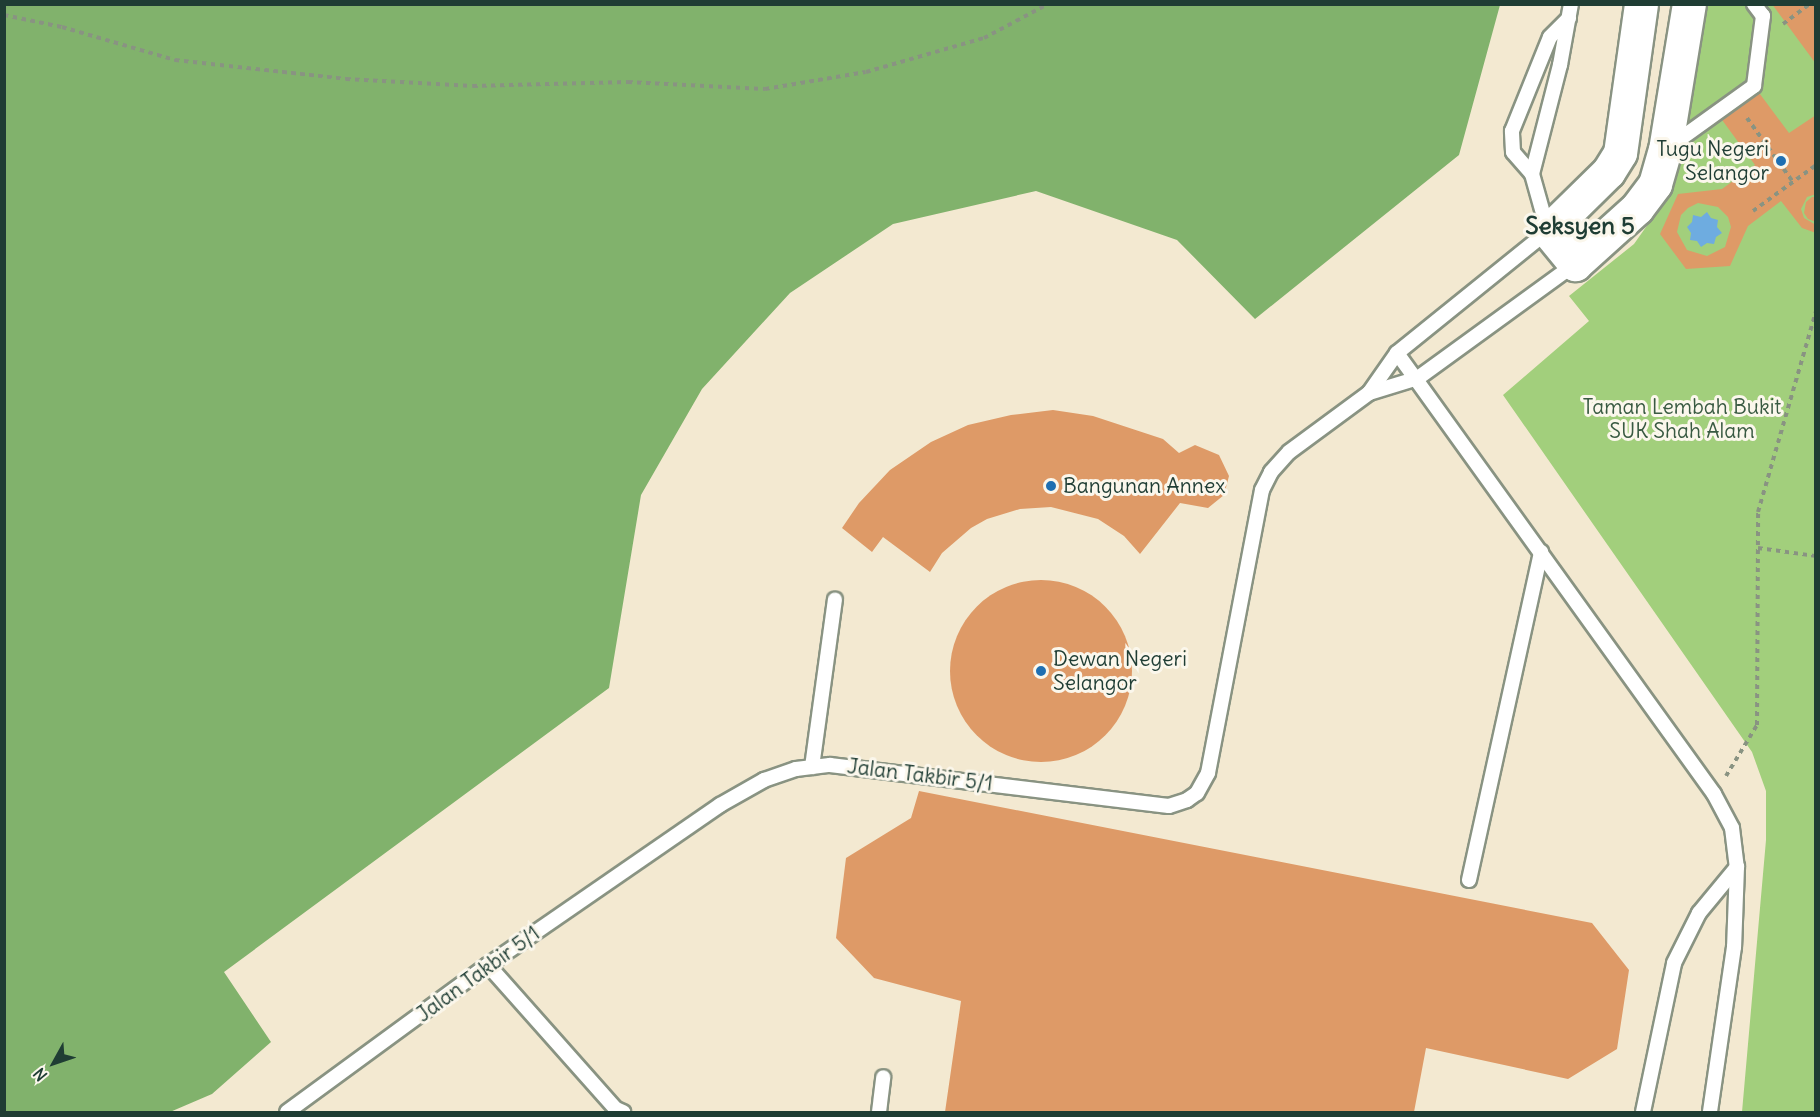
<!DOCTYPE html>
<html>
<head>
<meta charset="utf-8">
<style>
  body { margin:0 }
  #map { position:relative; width:1820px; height:1117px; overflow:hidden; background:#f3e9d1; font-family:Delius,sans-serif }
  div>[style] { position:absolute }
  .green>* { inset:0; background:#a2cf7c }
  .forest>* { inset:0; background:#81b26c }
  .water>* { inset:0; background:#6eace0 }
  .building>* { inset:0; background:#de9a67 }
  .round { border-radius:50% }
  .path>* { height:4px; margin-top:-2px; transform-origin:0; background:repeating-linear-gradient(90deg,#899382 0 4.5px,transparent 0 9px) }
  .roads { filter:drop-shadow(2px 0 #899382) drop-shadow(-2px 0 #899382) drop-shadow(0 2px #899382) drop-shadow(0 -2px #899382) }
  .lane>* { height:14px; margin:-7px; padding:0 7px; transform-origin:7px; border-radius:7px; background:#fff }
  .secondary>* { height:33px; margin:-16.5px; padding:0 16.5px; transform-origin:16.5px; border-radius:16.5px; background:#fff }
  .dots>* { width:16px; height:16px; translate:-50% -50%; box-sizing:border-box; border:3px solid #fbf7ec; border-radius:50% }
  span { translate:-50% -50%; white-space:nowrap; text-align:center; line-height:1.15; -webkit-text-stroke:6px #fbf7ec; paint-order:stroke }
  .poi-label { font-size:21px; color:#1f3d34 }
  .right { translate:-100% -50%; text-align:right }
  .left { translate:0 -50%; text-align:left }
  .park-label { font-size:21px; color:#395a42 }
  .street-label { font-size:21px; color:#1f3d34 }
  .quarter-label { font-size:24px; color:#1f3d34; font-weight:700 }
  .frame { position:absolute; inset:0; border:6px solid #1f3d34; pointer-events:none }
  .north { position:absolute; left:24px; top:1033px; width:60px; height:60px; -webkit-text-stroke:4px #fbf7ec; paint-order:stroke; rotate:230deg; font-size:16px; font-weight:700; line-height:24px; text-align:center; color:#1f3d34 }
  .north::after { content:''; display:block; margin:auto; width:21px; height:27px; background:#1f3d34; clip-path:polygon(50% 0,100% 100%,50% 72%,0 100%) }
</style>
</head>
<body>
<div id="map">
  <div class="green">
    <i style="clip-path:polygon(1706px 5px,1815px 5px,1815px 1112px,1742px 1112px,1766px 840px,1766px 791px,1752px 752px,1503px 395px,1589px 321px,1569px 296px,1634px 244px,1658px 210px)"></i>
  </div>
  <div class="forest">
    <i style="clip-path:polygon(5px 4px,1500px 4px,1500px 5px,1459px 155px,1255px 319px,1177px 240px,1036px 191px,893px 224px,790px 293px,702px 389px,641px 495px,609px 688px,224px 972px,271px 1042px,212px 1094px,170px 1112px,5px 1112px)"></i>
  </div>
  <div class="water">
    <i style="clip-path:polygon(1707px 212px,1711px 218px,1718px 220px,1717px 227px,1722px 233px,1716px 237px,1714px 244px,1707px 243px,1701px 247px,1697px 241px,1690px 240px,1691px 233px,1687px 227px,1692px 222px,1693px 215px,1701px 217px)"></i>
  </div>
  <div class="building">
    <i style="clip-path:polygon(1772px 4px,1816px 4px,1816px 64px)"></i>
    <i style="clip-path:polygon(evenodd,1754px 86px,1789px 133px,1816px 115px,1816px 194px,1807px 197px,1801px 209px,1804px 218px,1816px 225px,1816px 233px,1802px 228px,1781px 201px,1748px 226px,1730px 266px,1686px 269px,1660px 234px,1678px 194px,1722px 189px,1755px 165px,1717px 113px,1754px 86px,1698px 203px,1718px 207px,1728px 217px,1731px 227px,1725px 247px,1707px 256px,1687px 250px,1677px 232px,1681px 215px,1688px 208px,1698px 203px)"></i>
    <i style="clip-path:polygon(1812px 197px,1816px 197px,1816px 222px,1808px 219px,1804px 213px,1806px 202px)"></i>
    <i style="clip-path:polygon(1053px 410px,1093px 416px,1163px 439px,1179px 453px,1195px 445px,1219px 455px,1229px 476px,1224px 495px,1208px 508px,1180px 503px,1140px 554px,1124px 536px,1098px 519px,1051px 507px,1020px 509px,987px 519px,971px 528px,942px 553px,930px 572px,883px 537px,872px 552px,842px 528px,859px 503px,890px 470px,931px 442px,968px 425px,1011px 415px)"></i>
    <i class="round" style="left:950px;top:580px;width:182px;height:182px"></i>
    <i style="clip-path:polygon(919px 791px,1592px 923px,1629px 970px,1617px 1049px,1568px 1079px,1426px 1048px,1414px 1112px,945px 1112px,961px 1001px,874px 978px,836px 938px,846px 858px,911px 818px)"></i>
  </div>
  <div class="path">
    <i style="left:4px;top:15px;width:59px;rotate:11.7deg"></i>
    <i style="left:62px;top:27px;width:118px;rotate:16.3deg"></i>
    <i style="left:175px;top:60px;width:172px;rotate:6.3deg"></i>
    <i style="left:346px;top:79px;width:127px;rotate:3.2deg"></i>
    <i style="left:473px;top:86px;width:155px;rotate:-1.5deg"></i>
    <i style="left:628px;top:82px;width:137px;rotate:2.9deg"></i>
    <i style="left:765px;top:89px;width:102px;rotate:-9.6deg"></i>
    <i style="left:866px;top:72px;width:123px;rotate:-16.1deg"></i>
    <i style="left:984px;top:38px;width:72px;rotate:-28deg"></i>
    <i style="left:1783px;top:24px;width:34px;rotate:-37deg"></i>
    <i style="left:1747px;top:118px;width:79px;rotate:54.3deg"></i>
    <i style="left:1753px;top:211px;width:78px;rotate:-36.1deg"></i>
    <i style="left:1758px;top:548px;width:59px;rotate:7.9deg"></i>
    <i style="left:1726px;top:776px;width:60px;rotate:-58.7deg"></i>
    <i style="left:1757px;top:725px;width:213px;rotate:-89.7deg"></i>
    <i style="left:1758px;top:512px;width:209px;rotate:-73.9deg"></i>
  </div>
  <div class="roads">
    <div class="lane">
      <i style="left:1669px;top:147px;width:105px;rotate:-35.7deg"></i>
      <i style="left:1754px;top:86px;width:71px;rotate:-82.7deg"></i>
      <i style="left:1763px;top:16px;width:15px;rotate:-127deg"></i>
      <i style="left:1532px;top:174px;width:29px;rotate:-131deg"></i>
      <i style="left:1513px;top:152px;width:21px;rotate:-93deg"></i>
      <i style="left:1512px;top:131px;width:101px;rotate:-68deg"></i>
      <i style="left:1550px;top:37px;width:27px;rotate:-45deg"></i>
      <i style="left:1397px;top:353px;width:543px;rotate:54.29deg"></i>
      <i style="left:1714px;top:794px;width:38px;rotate:62deg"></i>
      <i style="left:1732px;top:828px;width:39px;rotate:83deg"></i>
      <i style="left:1737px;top:867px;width:80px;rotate:92.1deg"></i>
      <i style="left:1734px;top:947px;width:167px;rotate:98.3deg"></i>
      <i style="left:1369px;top:393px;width:51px;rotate:-17deg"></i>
      <i style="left:1418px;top:378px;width:194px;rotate:-36deg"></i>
      <i style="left:812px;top:767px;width:169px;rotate:-82.2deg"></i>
      <i style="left:1469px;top:880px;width:336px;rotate:-77.6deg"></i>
      <i style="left:488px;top:965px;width:193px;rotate:48.4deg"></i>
      <i style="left:616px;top:1109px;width:8px;rotate:23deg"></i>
      <i style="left:287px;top:1112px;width:249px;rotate:-36.2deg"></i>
      <i style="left:488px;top:965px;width:282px;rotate:-34.6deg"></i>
      <i style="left:720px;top:805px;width:51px;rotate:-29.6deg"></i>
      <i style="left:764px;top:780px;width:34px;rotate:-19deg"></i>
      <i style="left:796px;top:769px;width:34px;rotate:-7deg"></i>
      <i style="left:830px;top:765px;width:341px;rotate:6.9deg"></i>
      <i style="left:1169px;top:806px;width:19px;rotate:-18deg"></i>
      <i style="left:1187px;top:800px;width:12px;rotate:-35deg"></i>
      <i style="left:1197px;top:793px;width:23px;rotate:-61deg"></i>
      <i style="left:1208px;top:773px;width:288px;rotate:-79.2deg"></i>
      <i style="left:1262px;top:490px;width:20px;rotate:-63deg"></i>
      <i style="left:1271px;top:472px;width:27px;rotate:-48deg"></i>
      <i style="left:1289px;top:452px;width:99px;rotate:-36.4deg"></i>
      <i style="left:1369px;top:393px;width:49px;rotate:-55deg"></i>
      <i style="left:1397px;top:353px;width:194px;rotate:-38.9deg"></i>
      <i style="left:1548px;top:231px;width:59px;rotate:-105.7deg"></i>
      <i style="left:1532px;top:174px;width:113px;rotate:-75.6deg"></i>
      <i style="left:1560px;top:65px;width:62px;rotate:-79.8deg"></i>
      <i style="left:879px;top:1112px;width:35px;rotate:-83deg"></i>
      <i style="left:1643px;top:1112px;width:152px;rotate:-78.2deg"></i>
      <i style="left:1674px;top:963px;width:56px;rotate:-63.4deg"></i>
      <i style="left:1699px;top:913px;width:60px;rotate:-50.4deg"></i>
    </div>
    <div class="secondary">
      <i style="left:1641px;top:4px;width:150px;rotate:98deg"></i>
      <i style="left:1620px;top:153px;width:22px;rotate:122deg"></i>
      <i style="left:1608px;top:172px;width:84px;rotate:135.5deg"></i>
      <i style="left:1548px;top:231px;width:43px;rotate:50.7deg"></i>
      <i style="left:1575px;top:264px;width:84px;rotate:-42.1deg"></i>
      <i style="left:1637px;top:208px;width:30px;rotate:-53deg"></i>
      <i style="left:1655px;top:184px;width:35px;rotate:-74deg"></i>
      <i style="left:1665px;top:150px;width:148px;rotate:-80.7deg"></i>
    </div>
  </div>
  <div class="dots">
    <i style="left:1781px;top:161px;background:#1f6fb2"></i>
    <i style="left:1051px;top:486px;background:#1f6fb2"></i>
    <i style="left:1041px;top:671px;background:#1f6fb2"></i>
  </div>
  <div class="poi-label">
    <span class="right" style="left:1769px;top:161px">Tugu Negeri<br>Selangor</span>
    <span class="left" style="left:1063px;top:486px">Bangunan Annex</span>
    <span class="left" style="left:1053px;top:671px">Dewan Negeri<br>Selangor</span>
  </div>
  <div class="park-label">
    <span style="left:1682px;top:419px">Taman Lembah Bukit<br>SUK Shah Alam</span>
  </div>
  <div class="street-label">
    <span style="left:920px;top:775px;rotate:7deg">Jalan Takbir 5/1</span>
    <span style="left:478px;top:974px;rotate:-36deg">Jalan Takbir 5/1</span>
  </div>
  <div class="quarter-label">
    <span style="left:1580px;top:226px">Seksyen 5</span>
  </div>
  <div class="frame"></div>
  <div class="north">N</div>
</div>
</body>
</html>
